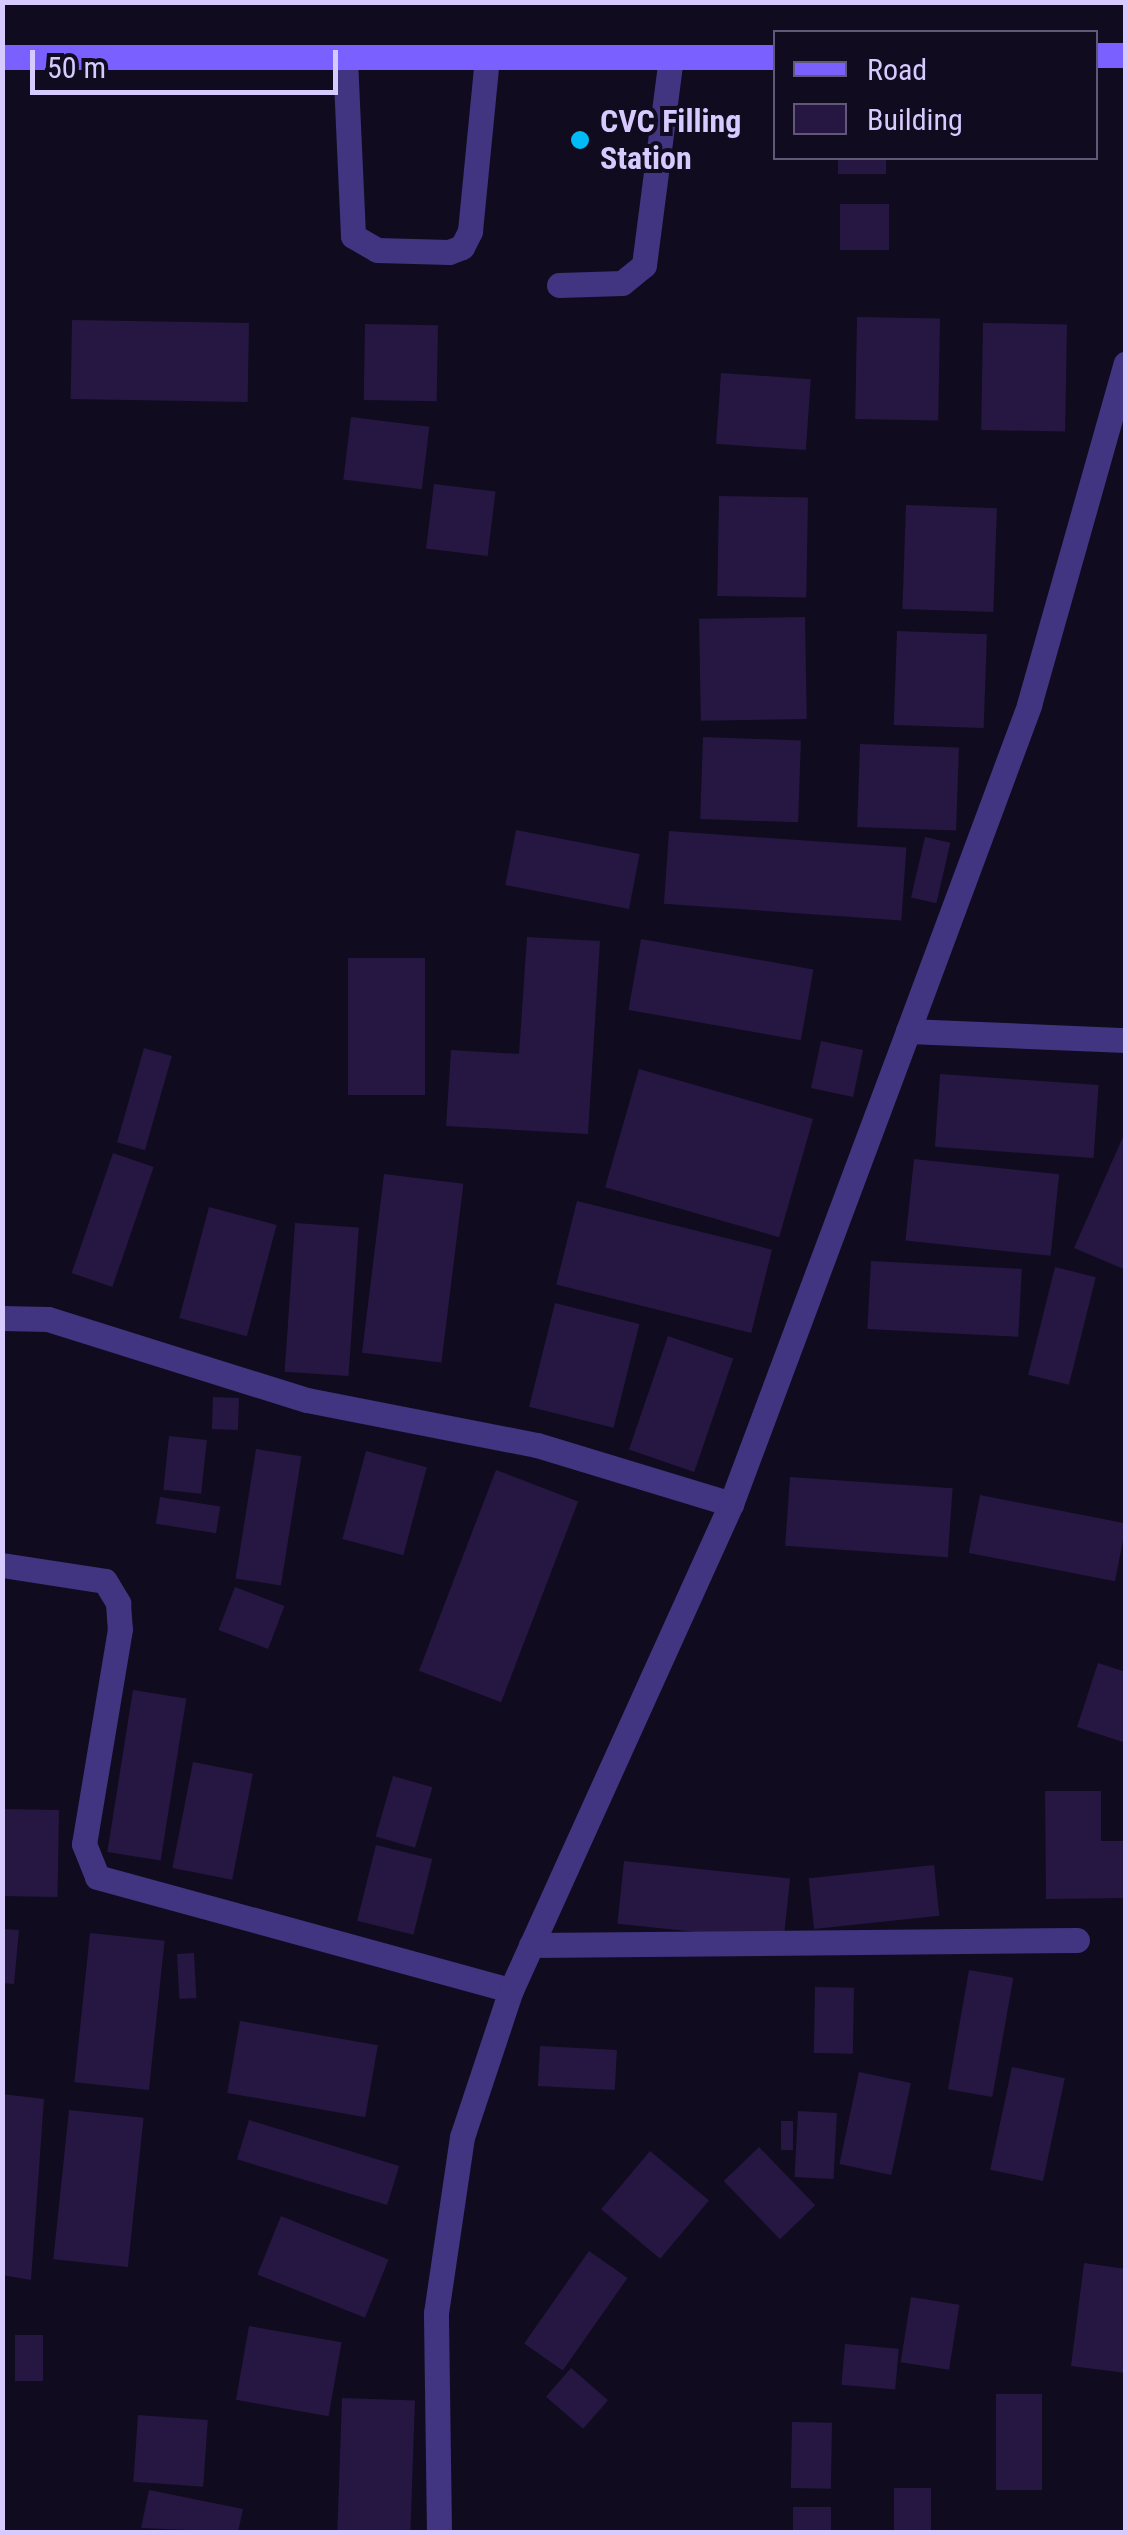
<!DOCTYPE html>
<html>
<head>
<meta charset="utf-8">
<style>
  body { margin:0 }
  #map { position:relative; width:1128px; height:2535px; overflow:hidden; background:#110b1f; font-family:"Roboto Condensed",sans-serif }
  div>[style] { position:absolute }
  .building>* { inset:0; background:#251741; transform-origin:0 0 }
  .lane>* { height:25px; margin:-12.5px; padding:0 12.5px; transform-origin:12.5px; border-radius:12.5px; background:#413480 }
  .street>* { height:25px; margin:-12.5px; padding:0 12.5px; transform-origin:12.5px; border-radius:12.5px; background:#413480 }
  .secondary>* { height:25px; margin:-12.5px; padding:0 12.5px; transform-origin:12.5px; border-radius:12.5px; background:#7a61ff }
  .dots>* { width:28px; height:28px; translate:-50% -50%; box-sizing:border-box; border:5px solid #110b1f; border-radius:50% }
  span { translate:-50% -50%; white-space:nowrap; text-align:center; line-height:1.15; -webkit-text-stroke:8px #110b1f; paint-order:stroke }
  .poi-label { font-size:32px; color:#d7caff; font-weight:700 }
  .left { translate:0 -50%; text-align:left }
  .frame { position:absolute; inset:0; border:5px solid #d7caff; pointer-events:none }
  .legend { position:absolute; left:773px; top:30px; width:325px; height:130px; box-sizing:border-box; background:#110b1f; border:2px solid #605779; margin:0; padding:12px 18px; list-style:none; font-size:30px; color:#d7caff }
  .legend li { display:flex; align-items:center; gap:20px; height:50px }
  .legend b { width:50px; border:2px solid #605779 }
  .scale { position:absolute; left:30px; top:50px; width:308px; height:45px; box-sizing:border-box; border:5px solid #d7caff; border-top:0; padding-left:12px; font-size:30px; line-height:35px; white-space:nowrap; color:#d7caff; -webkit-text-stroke:8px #110b1f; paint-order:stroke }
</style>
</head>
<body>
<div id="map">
  <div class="building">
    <i style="left:838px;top:158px;width:48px;height:16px"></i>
    <i style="left:889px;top:204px;width:46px;height:49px;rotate:90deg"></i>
    <i style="left:857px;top:317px;width:83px;height:102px;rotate:1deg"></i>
    <i style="left:72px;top:320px;width:177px;height:79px;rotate:1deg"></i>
    <i style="left:983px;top:323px;width:84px;height:107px;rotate:1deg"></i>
    <i style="left:365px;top:324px;width:73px;height:76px;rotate:1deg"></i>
    <i style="left:721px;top:373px;width:90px;height:71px;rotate:4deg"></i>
    <i style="left:351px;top:417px;width:79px;height:63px;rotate:7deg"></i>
    <i style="left:434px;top:484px;width:62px;height:65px;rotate:7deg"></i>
    <i style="left:719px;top:496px;width:89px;height:100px;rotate:1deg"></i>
    <i style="left:906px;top:505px;width:91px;height:104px;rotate:2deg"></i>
    <i style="left:805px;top:617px;width:102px;height:106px;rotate:89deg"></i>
    <i style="left:897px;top:631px;width:90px;height:94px;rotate:2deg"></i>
    <i style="left:703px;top:737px;width:98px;height:82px;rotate:2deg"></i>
    <i style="left:860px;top:744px;width:99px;height:83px;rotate:2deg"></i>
    <i style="left:516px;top:830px;width:126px;height:56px;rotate:11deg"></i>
    <i style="left:669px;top:831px;width:238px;height:73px;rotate:4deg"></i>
    <i style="left:925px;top:837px;width:26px;height:62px;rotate:13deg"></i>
    <i style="clip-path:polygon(527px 937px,600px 941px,588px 1134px,446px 1126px,451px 1050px,519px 1054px)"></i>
    <i style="left:641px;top:939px;width:175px;height:72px;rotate:10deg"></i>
    <i style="left:348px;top:958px;width:77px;height:137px"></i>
    <i style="left:821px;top:1041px;width:43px;height:48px;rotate:12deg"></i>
    <i style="left:144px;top:1048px;width:29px;height:98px;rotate:16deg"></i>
    <i style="left:639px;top:1069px;width:181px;height:123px;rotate:16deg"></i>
    <i style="left:940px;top:1074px;width:159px;height:73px;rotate:4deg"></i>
    <i style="clip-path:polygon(1126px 1130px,1126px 1270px,1074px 1248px)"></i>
    <i style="left:113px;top:1153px;width:43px;height:127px;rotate:19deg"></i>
    <i style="left:914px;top:1159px;width:146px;height:82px;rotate:6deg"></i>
    <i style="left:384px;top:1174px;width:80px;height:180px;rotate:7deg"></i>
    <i style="left:577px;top:1201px;width:201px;height:86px;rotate:14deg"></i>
    <i style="left:209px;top:1207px;width:70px;height:115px;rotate:15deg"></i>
    <i style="left:295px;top:1223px;width:64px;height:149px;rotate:4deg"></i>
    <i style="left:871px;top:1261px;width:151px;height:68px;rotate:3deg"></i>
    <i style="left:1055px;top:1267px;width:42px;height:111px;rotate:14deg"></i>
    <i style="left:555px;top:1303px;width:87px;height:107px;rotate:14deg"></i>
    <i style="left:668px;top:1336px;width:69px;height:120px;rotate:19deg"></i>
    <i style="left:213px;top:1397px;width:26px;height:32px;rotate:2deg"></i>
    <i style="left:169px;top:1436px;width:38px;height:54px;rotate:6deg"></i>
    <i style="left:256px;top:1449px;width:46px;height:131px;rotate:9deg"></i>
    <i style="left:366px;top:1451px;width:63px;height:91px;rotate:15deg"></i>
    <i style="left:496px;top:1470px;width:88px;height:215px;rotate:21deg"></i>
    <i style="left:790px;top:1477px;width:163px;height:69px;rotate:4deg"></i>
    <i style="left:980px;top:1495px;width:149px;height:59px;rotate:11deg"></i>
    <i style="left:160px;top:1497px;width:61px;height:27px;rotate:9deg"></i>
    <i style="left:235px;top:1587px;width:53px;height:46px;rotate:21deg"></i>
    <i style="clip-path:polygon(1098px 1663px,1126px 1672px,1126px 1743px,1077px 1727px)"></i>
    <i style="left:133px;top:1690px;width:54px;height:164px;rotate:9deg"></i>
    <i style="left:193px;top:1762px;width:61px;height:108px;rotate:11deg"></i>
    <i style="left:393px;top:1776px;width:41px;height:63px;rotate:16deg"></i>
    <i style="clip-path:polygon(1045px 1791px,1101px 1791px,1101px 1841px,1126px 1841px,1126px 1898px,1046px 1899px)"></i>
    <i style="left:2px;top:1809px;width:57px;height:87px;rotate:1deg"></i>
    <i style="left:376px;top:1845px;width:58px;height:78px;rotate:14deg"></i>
    <i style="left:624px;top:1861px;width:167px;height:63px;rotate:6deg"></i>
    <i style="left:934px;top:1865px;width:51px;height:126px;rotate:84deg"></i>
    <i style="clip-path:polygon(2px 1929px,19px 1930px,14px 1984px,2px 1983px)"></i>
    <i style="left:90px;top:1933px;width:75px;height:150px;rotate:6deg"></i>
    <i style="left:194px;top:1953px;width:45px;height:17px;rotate:87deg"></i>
    <i style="left:969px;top:1970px;width:45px;height:121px;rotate:10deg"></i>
    <i style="left:815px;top:1987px;width:39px;height:66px;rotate:1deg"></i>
    <i style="left:240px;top:2021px;width:140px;height:73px;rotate:10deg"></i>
    <i style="left:540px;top:2046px;width:77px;height:40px;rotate:3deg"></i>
    <i style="left:1012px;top:2067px;width:54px;height:105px;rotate:12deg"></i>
    <i style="left:859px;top:2072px;width:53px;height:94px;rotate:12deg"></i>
    <i style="clip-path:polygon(2px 2094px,44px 2099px,31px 2280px,2px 2275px)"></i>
    <i style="left:69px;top:2110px;width:75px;height:150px;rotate:6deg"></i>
    <i style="left:798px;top:2111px;width:39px;height:66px;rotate:3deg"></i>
    <i style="left:249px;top:2120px;width:157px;height:41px;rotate:17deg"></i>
    <i style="left:781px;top:2121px;width:12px;height:29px"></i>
    <i style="left:759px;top:2147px;width:81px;height:49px;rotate:46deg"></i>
    <i style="left:650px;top:2151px;width:77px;height:76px;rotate:40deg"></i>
    <i style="left:281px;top:2216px;width:116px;height:63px;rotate:22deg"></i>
    <i style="left:589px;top:2251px;width:47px;height:113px;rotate:35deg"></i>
    <i style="clip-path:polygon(1084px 2263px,1126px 2269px,1126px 2373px,1071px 2366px)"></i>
    <i style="left:911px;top:2297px;width:49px;height:66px;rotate:9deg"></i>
    <i style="left:249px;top:2326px;width:94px;height:75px;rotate:10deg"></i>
    <i style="left:15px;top:2335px;width:28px;height:46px"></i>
    <i style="left:845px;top:2344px;width:54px;height:41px;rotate:5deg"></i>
    <i style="left:571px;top:2368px;width:49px;height:38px;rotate:41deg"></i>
    <i style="left:996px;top:2394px;width:46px;height:96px"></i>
    <i style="left:342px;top:2398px;width:73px;height:134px;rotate:2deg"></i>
    <i style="left:138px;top:2415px;width:70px;height:67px;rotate:4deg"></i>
    <i style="left:792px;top:2422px;width:40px;height:66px;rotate:1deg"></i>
    <i style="left:894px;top:2488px;width:37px;height:44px"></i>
    <i style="clip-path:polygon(149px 2490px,243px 2509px,238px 2532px,141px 2528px)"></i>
    <i style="left:793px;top:2507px;width:38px;height:25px"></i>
  </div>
  <div class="lane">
    <i style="left:345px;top:59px;width:177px;rotate:87.4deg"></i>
    <i style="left:353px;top:236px;width:28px;rotate:30deg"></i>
    <i style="left:377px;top:250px;width:72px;rotate:1.6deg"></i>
    <i style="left:449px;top:252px;width:14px;rotate:-21deg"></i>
    <i style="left:462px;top:247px;width:18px;rotate:-63deg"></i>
    <i style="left:470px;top:231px;width:173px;rotate:-84.4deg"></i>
    <i style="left:559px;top:285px;width:63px;rotate:-1.8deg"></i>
    <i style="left:622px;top:283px;width:28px;rotate:-39deg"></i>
    <i style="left:644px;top:265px;width:209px;rotate:-82.6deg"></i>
  </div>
  <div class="street">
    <i style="left:908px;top:1031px;width:218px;rotate:2.4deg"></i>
    <i style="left:2px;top:1318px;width:46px;rotate:1.2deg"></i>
    <i style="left:48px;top:1319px;width:271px;rotate:17.4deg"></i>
    <i style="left:307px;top:1400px;width:234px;rotate:11.1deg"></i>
    <i style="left:537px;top:1445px;width:203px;rotate:16.9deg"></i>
    <i style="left:2px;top:1565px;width:104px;rotate:8.8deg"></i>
    <i style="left:105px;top:1581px;width:26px;rotate:59deg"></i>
    <i style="left:118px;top:1603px;width:26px;rotate:86deg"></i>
    <i style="left:120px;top:1629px;width:218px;rotate:99.5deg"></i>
    <i style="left:84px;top:1844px;width:35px;rotate:68deg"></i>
    <i style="left:97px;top:1877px;width:429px;rotate:15.3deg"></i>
    <i style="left:531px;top:1945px;width:546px;rotate:-0.52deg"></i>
    <i style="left:439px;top:2532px;width:219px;rotate:-90.8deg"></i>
    <i style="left:436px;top:2313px;width:178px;rotate:-81.6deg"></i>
    <i style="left:462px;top:2137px;width:155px;rotate:-71.6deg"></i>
    <i style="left:511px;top:1990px;width:533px;rotate:-65.64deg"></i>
    <i style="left:731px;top:1504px;width:505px;rotate:-69.48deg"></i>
    <i style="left:908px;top:1031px;width:348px;rotate:-69.6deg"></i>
    <i style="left:1029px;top:705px;width:355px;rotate:-74.2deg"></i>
  </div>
  <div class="secondary">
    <i style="left:1096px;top:55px;width:30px"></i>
    <i style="left:2px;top:57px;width:774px"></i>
  </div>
  <div class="dots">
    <i style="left:580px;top:140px;background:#00bbf5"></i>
  </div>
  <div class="poi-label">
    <span class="left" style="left:600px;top:140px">CVC Filling<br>Station</span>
  </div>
  <div class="frame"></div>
  <ul class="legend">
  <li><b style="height:12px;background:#7a61ff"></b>Road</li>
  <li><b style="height:28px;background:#251741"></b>Building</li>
  </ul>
  <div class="scale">50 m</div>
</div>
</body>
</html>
